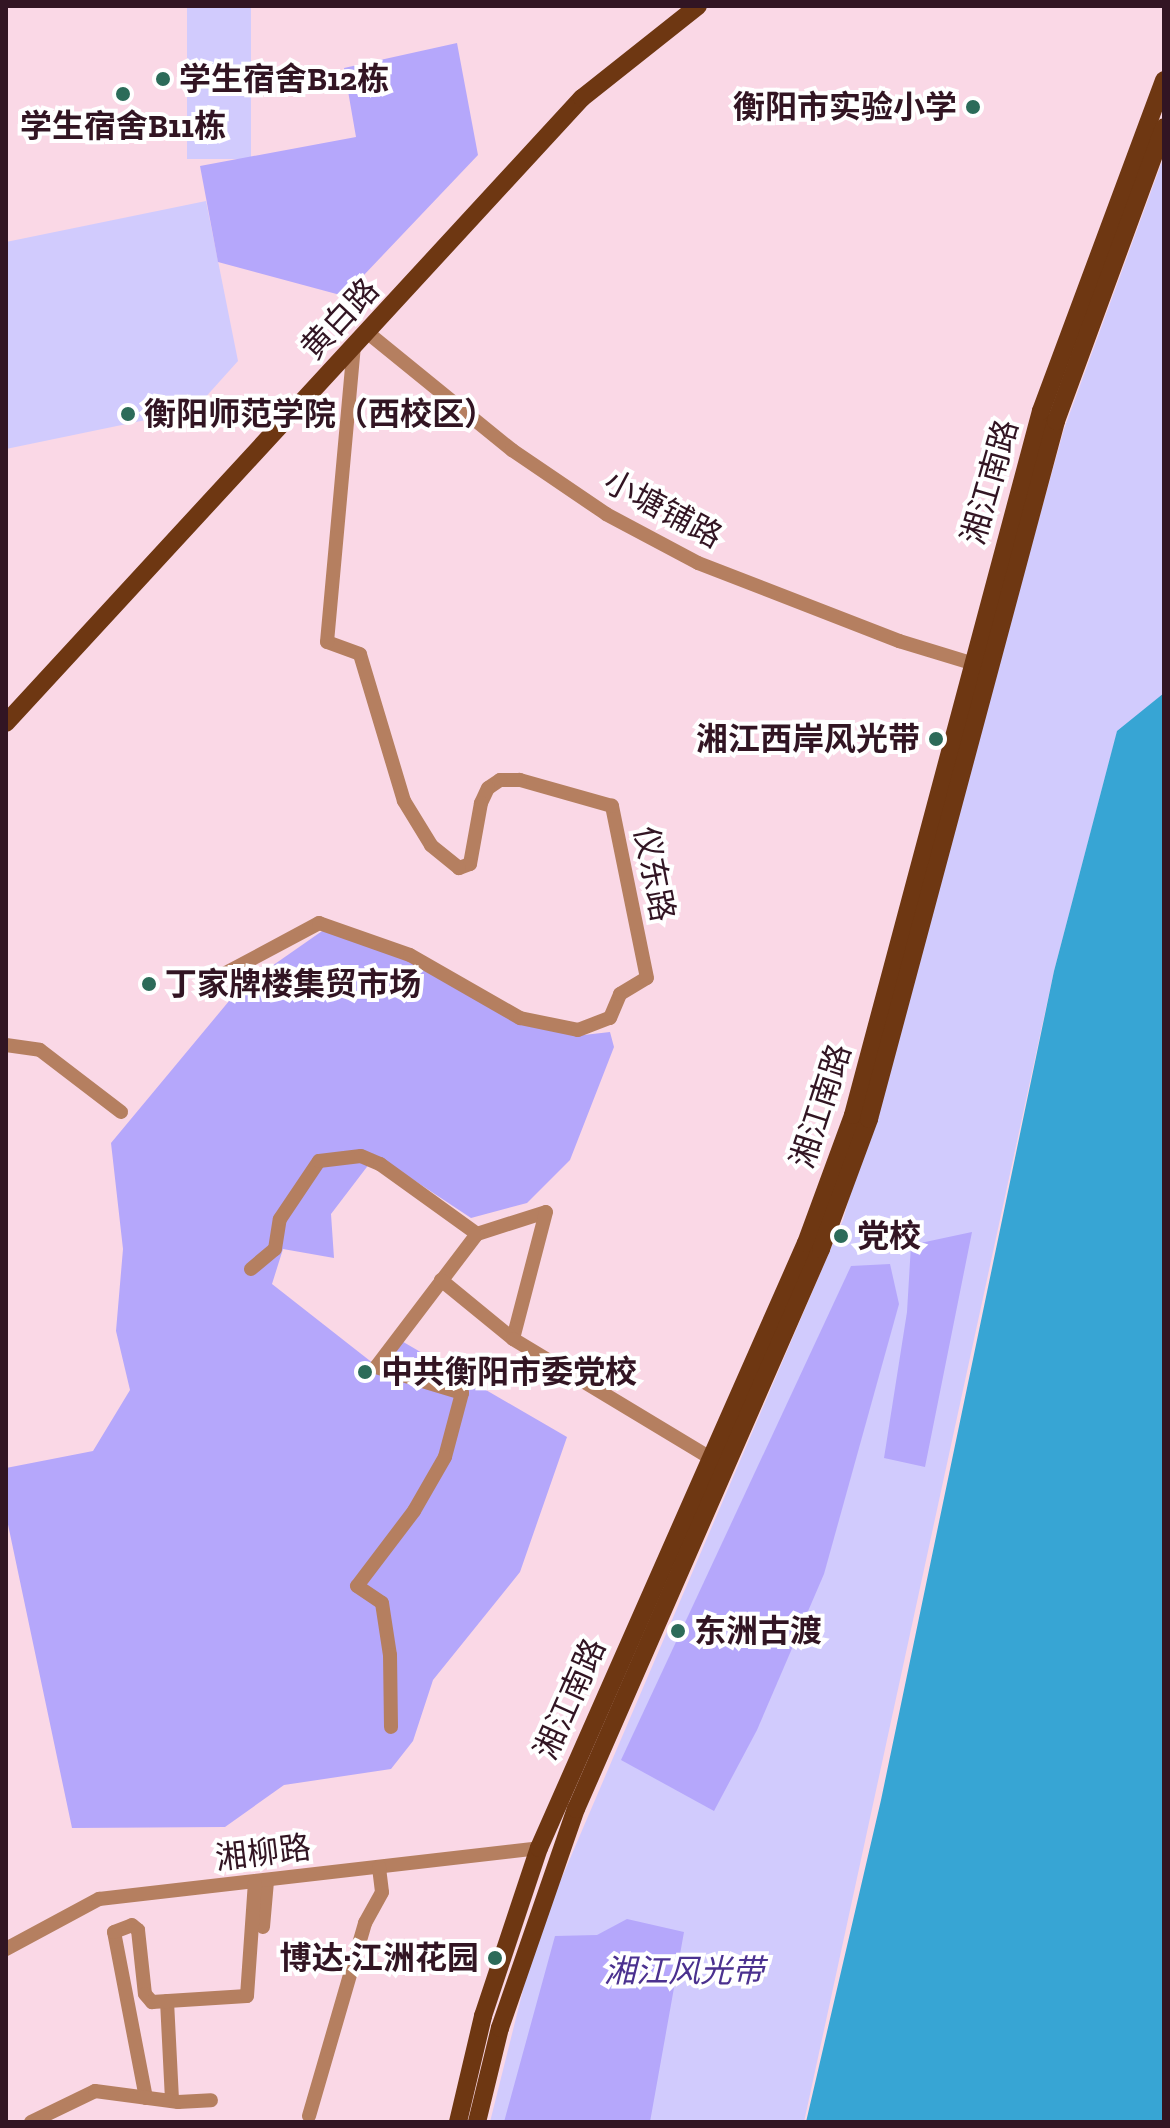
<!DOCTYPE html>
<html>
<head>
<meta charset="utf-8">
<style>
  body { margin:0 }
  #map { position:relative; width:1170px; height:2128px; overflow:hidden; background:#fad8e6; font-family:"Zilla Slab","Noto Sans SC",serif }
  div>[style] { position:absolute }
  .green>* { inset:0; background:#d1cbfd; transform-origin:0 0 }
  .forest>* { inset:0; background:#b5a7fb }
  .water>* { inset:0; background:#37a5d4 }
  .minor>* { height:14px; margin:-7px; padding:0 7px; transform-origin:7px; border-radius:7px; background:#b57f60 }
  .major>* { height:18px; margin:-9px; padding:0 9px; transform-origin:9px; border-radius:9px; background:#6e3712 }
  .dots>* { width:22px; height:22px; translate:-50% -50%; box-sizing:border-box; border:4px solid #fff; border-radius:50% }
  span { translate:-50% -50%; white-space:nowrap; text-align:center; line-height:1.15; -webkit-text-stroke:8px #fff; paint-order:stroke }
  .poi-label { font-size:32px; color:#321523; font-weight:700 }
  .left { translate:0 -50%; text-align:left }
  .right { translate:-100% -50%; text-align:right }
  .street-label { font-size:32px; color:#321523 }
  .park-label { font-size:32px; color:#4b318f; font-style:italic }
  .frame { position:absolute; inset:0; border:8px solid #321523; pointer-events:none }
</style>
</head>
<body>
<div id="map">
  <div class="green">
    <i style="left:187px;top:6px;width:64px;height:153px"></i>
    <i style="clip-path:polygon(1164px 156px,1164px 693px,1117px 732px,1054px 971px,804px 2122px,490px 2122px,536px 1938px,843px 1220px,1064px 429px)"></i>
    <i style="clip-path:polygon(206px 201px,238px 361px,194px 410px,6px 449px,6px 242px)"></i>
  </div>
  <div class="forest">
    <i style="clip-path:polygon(457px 43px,478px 155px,344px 296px,218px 262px,200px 166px,356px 137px,344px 68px)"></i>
    <i style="clip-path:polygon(325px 929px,412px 961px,575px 1036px,610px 1032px,614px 1047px,570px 1160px,527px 1203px,471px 1218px,376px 1155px,331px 1214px,334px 1258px,283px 1249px,272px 1284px,374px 1364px,393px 1336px,567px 1437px,520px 1572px,433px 1680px,413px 1741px,391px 1769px,284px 1785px,225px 1827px,72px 1828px,6px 1515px,6px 1468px,93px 1451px,130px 1390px,116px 1331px,123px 1249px,111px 1143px,239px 989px)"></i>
    <i style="clip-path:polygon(972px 1232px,925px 1467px,884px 1458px,907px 1312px,911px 1245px)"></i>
    <i style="clip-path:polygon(890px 1264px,899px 1304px,824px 1574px,757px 1730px,714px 1811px,621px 1760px,851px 1266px)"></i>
    <i style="clip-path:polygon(627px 1919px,684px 1932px,650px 2122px,504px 2122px,555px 1936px,597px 1935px)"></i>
  </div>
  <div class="water">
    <i style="clip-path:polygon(1164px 693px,1164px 2122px,806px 2122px,881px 1800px,1054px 971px,1117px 731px)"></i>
  </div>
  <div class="minor">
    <i style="left:368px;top:333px;width:186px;rotate:39.1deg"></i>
    <i style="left:512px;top:450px;width:114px;rotate:34.2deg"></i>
    <i style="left:606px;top:514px;width:104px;rotate:28deg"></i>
    <i style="left:698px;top:563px;width:216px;rotate:21.2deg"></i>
    <i style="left:899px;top:641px;width:75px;rotate:17deg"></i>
    <i style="left:224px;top:974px;width:108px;rotate:-28.2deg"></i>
    <i style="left:319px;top:923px;width:96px;rotate:19.4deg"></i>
    <i style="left:410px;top:955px;width:127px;rotate:29.8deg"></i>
    <i style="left:520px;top:1018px;width:59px;rotate:11.7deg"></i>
    <i style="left:578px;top:1030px;width:34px;rotate:-21deg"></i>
    <i style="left:610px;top:1018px;width:26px;rotate:-67deg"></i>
    <i style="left:620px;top:994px;width:31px;rotate:-31deg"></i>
    <i style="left:647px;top:978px;width:176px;rotate:-101.5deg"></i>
    <i style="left:612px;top:806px;width:96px;rotate:-164.2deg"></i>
    <i style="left:520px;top:780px;width:20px;rotate:180deg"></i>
    <i style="left:500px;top:780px;width:14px;rotate:146deg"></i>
    <i style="left:488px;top:788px;width:17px;rotate:115deg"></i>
    <i style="left:481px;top:803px;width:62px;rotate:100.2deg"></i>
    <i style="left:470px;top:864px;width:12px;rotate:160deg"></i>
    <i style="left:459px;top:868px;width:36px;rotate:-141deg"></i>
    <i style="left:431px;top:845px;width:52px;rotate:-121.5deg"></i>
    <i style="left:404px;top:801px;width:153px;rotate:-106.7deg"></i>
    <i style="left:360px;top:654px;width:35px;rotate:-160deg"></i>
    <i style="left:327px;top:642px;width:295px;rotate:-84.8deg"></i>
    <i style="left:6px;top:1045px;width:34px;rotate:8deg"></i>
    <i style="left:40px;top:1050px;width:102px;rotate:37.4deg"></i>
    <i style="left:477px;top:1234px;width:72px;rotate:-17.7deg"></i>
    <i style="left:546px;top:1212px;width:131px;rotate:104.6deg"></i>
    <i style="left:251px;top:1269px;width:31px;rotate:-40deg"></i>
    <i style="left:275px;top:1249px;width:30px;rotate:-81deg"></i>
    <i style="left:280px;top:1219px;width:70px;rotate:-56.1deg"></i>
    <i style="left:319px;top:1161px;width:42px;rotate:-6.8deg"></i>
    <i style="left:361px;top:1156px;width:21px;rotate:23deg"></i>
    <i style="left:380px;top:1164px;width:120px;rotate:35.8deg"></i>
    <i style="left:477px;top:1234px;width:167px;rotate:127.2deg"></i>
    <i style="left:441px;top:1280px;width:93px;rotate:39.3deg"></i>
    <i style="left:513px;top:1339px;width:232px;rotate:31.1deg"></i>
    <i style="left:376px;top:1367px;width:90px;rotate:16.8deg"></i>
    <i style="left:462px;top:1393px;width:66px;rotate:104.9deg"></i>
    <i style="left:445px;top:1457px;width:62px;rotate:119.9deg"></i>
    <i style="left:414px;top:1511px;width:94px;rotate:127.2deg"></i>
    <i style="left:357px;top:1586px;width:30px;rotate:34deg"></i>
    <i style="left:382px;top:1603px;width:53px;rotate:81.3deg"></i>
    <i style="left:390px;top:1655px;width:72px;rotate:89.2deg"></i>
    <i style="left:263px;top:1927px;width:46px;rotate:-85deg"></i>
    <i style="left:6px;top:1949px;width:106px;rotate:-28.3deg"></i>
    <i style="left:99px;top:1899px;width:443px;rotate:-6.6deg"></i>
    <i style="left:167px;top:2001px;width:100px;rotate:87.1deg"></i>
    <i style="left:146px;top:2098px;width:169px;rotate:-100.9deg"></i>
    <i style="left:114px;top:1932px;width:19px;rotate:-21deg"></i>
    <i style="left:132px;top:1925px;width:8px;rotate:40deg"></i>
    <i style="left:138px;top:1930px;width:64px;rotate:83.8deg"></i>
    <i style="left:145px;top:1994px;width:11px;rotate:49deg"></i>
    <i style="left:152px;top:2002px;width:95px;rotate:-3.6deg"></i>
    <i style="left:247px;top:1996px;width:113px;rotate:-86deg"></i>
    <i style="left:309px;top:2116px;width:201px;rotate:-73.8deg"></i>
    <i style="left:365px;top:1923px;width:35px;rotate:-61deg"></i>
    <i style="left:382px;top:1892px;width:25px;rotate:-97deg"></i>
    <i style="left:31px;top:2122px;width:71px;rotate:-25.8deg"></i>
    <i style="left:95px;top:2091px;width:84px;rotate:7.5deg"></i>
    <i style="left:178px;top:2102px;width:33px;rotate:-3deg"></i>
  </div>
  <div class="major">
    <i style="left:6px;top:723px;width:850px;rotate:-47.34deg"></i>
    <i style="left:582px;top:98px;width:148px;rotate:-38.4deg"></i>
    <i style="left:458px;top:2122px;width:109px;rotate:-76.7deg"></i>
    <i style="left:483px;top:2016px;width:177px;rotate:-71.6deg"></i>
    <i style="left:539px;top:1848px;width:661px;rotate:-66.19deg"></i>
    <i style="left:806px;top:1243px;width:136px;rotate:-69.8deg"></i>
    <i style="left:853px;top:1115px;width:729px;rotate:-75.05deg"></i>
    <i style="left:1041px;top:411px;width:353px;rotate:-69.6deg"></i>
    <i style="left:477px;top:2122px;width:97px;rotate:-76.3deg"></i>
    <i style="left:500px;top:2028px;width:232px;rotate:-70.9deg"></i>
    <i style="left:576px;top:1809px;width:611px;rotate:-66.37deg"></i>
    <i style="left:821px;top:1249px;width:139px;rotate:-69.7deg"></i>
    <i style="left:869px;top:1119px;width:723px;rotate:-75deg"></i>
    <i style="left:1056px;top:421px;width:313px;rotate:-69.8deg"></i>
  </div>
  <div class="dots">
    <i style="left:163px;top:79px;background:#2c6b59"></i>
    <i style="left:123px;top:94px;background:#2c6b59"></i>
    <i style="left:973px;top:107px;background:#2c6b59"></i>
    <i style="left:128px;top:414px;background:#2c6b59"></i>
    <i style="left:936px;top:739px;background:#2c6b59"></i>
    <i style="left:149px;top:984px;background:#2c6b59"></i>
    <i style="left:841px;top:1236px;background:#2c6b59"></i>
    <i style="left:365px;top:1372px;background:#2c6b59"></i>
    <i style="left:678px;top:1631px;background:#2c6b59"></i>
    <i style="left:495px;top:1958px;background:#2c6b59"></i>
  </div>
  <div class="poi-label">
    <span class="left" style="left:179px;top:79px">学生宿舍B12栋</span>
    <span class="right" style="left:957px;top:107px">衡阳市实验小学</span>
    <span style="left:123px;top:126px">学生宿舍B11栋</span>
    <span class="left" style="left:144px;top:414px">衡阳师范学院（西校区）</span>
    <span class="right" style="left:920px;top:739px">湘江西岸风光带</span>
    <span class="left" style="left:165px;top:984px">丁家牌楼集贸市场</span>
    <span class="left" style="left:857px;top:1236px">党校</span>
    <span class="left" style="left:381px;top:1372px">中共衡阳市委党校</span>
    <span class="left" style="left:694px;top:1631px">东洲古渡</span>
    <span class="right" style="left:479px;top:1958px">博达·江洲花园</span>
  </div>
  <div class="street-label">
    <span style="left:340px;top:319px;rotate:-47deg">黄白路</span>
    <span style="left:990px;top:482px;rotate:-74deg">湘江南路</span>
    <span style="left:663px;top:509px;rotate:28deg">小塘铺路</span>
    <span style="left:654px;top:874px;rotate:79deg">仪东路</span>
    <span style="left:821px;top:1106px;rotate:-72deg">湘江南路</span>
    <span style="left:570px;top:1699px;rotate:-66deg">湘江南路</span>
    <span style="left:263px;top:1853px;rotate:-7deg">湘柳路</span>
  </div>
  <div class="park-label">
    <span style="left:684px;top:1971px">湘江风光带</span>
  </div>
  <div class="frame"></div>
</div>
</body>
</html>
